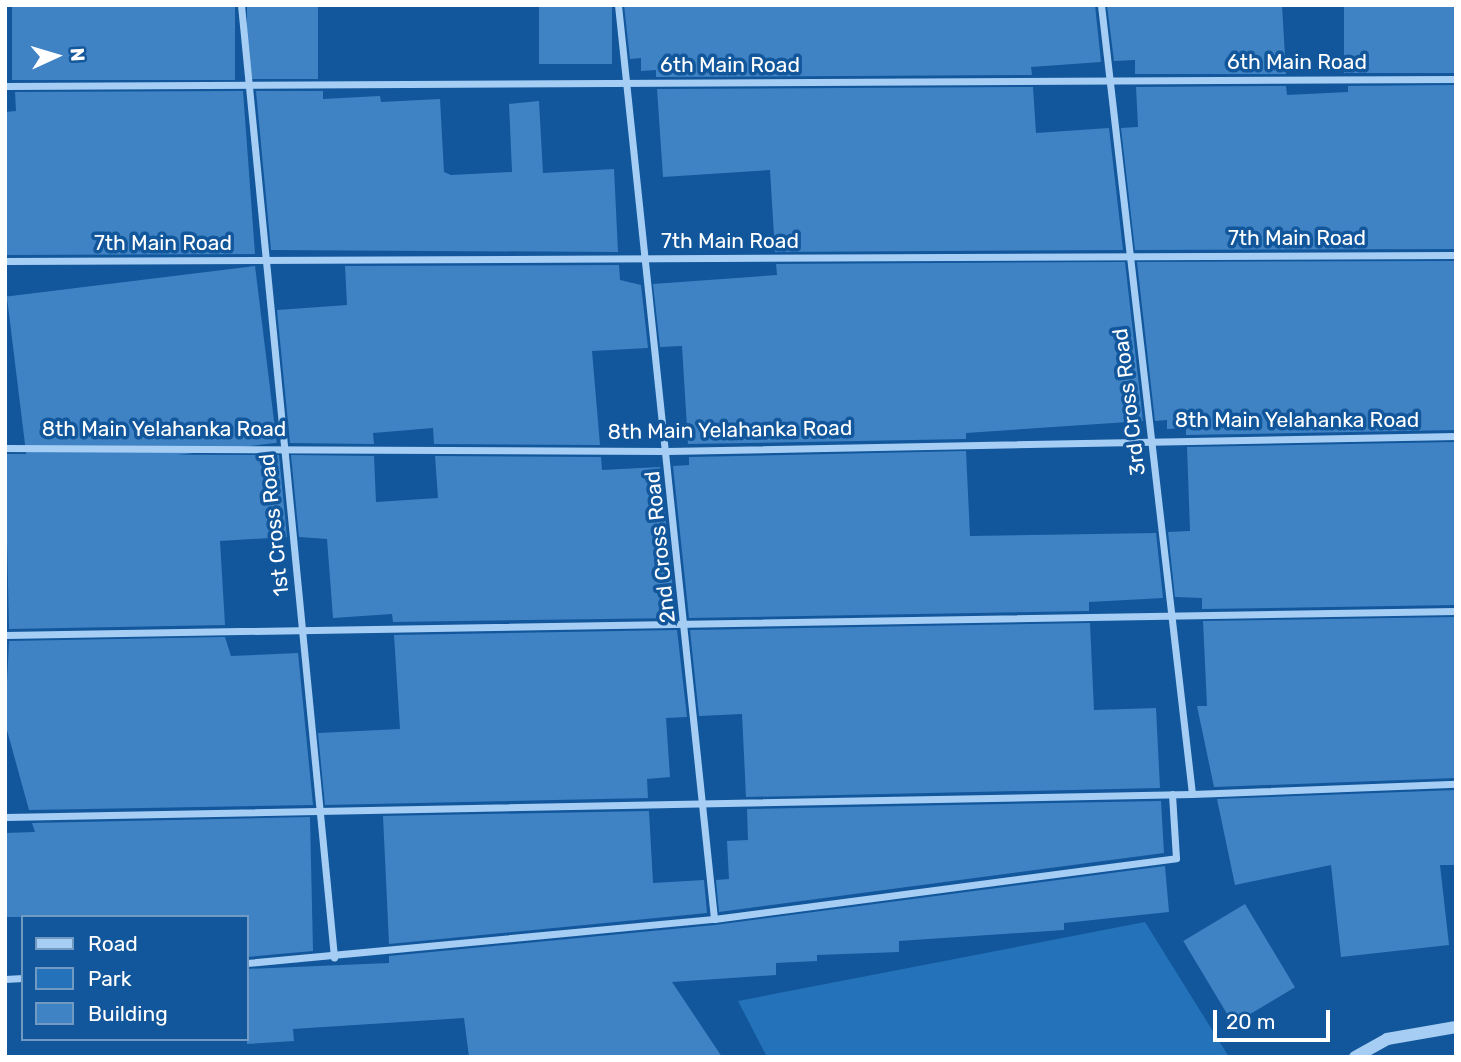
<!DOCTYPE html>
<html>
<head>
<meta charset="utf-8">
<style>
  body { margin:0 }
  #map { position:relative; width:1461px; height:1062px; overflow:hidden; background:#12579b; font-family:Rubik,sans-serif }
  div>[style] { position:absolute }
  .green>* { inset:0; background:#2472ba }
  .building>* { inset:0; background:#3f83c4; transform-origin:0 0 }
  .minor>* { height:7px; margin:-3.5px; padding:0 3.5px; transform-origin:3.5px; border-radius:3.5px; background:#a6cef4 }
  .tertiary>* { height:12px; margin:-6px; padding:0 6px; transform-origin:6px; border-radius:6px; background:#a6cef4 }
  span { translate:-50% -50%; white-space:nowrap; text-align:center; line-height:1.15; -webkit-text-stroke:7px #12579b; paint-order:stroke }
  .street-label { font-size:21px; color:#fff }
  .frame { position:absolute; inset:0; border:7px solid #fff; pointer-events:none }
  .legend { position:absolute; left:21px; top:915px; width:228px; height:126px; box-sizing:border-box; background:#12579b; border:2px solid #719ac3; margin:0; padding:9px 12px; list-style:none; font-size:21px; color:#fff }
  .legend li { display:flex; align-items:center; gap:14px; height:35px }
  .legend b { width:35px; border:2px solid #719ac3 }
  .north { position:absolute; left:21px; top:21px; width:70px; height:70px; -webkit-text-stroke:5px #12579b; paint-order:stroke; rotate:86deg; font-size:19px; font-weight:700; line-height:28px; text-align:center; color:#fff }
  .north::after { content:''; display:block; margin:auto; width:24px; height:32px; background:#fff; clip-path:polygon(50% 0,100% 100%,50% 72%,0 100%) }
  .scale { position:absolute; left:1213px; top:1010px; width:117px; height:32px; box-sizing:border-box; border:4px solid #fff; border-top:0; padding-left:9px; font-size:21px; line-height:24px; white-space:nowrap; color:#fff; -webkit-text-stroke:5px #12579b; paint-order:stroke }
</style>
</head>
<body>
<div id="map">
  <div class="green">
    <i style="clip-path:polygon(1145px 922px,1229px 1057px,767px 1057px,738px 1001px)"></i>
  </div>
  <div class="building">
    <i style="left:12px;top:5px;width:223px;height:75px"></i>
    <i style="left:247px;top:5px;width:71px;height:74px"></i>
    <i style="left:539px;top:5px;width:73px;height:59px"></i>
    <i style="clip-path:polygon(624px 5px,1095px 5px,1101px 62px,1031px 67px,1032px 75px,656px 77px,656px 70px,641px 71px,641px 58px,630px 59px)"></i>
    <i style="clip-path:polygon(1107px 5px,1282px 5px,1286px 74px,1135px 74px,1135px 60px,1114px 61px)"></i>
    <i style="left:1344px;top:5px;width:112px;height:68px"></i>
    <i style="clip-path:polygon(1456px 85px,1456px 249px,1135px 250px,1121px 128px,1138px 127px,1136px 87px,1286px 86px,1287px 95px,1348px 92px,1348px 86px)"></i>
    <i style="clip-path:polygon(1033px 87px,1036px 133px,1109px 128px,1123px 250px,775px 252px,770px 170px,663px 177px,657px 89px)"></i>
    <i style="clip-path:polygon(243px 91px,255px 254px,5px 255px,5px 112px,16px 111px,15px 92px)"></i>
    <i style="clip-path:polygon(256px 91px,323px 91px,323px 99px,380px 96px,381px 102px,440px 99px,444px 172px,451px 175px,512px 172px,509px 104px,539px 101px,543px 173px,614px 169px,618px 252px,271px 250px)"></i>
    <i style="clip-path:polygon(1456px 261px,1456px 430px,1186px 435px,1186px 428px,1167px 429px,1167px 420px,1155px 421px,1137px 262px)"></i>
    <i style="clip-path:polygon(1125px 262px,1143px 421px,966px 433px,966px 439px,688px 444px,682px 346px,660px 347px,653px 284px,777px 275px,776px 264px)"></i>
    <i style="clip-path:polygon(619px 265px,620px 280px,641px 285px,648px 348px,592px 351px,600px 445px,434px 444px,433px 428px,373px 433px,374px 444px,290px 443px,277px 310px,347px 305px,345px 266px)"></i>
    <i style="left:255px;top:266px;width:178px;height:250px;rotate:83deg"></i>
    <i style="clip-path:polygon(1456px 442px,1456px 605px,1202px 609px,1202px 598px,1175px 597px,1168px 532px,1190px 531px,1187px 447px)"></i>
    <i style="clip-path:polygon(966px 451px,970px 536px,1156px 533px,1163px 598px,1089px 602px,1089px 611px,689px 618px,673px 466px,689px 465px,689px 457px)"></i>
    <i style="clip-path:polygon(5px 454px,279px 455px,287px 537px,220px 541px,225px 625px,9px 629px)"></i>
    <i style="clip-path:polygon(291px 455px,374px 456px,376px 502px,438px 498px,435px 456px,601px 457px,602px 470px,660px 467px,676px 618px,393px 622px,392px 614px,333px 618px,327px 539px,299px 537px)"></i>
    <i style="clip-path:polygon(1456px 617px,1456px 778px,1214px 787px,1197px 706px,1207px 706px,1203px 621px)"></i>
    <i style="clip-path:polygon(1090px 623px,1094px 710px,1156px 708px,1160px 788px,746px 797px,742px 714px,699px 716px,690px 630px)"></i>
    <i style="clip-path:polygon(677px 630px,687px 717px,666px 718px,670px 777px,647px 779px,648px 798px,325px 805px,318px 733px,400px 729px,394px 635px)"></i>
    <i style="clip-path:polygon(225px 637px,231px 656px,298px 653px,313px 805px,29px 810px,5px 723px,9px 641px)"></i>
    <i style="clip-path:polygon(1456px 790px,1456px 865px,1440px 865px,1449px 945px,1341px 957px,1331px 865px,1235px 885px,1217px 799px)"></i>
    <i style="clip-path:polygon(1161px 801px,1164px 853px,719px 912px,716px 880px,729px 879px,727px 841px,748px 840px,747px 809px)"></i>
    <i style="clip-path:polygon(649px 811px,653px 883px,704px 880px,707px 913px,389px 944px,383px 816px)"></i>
    <i style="clip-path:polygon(310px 817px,313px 951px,247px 957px,247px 917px,5px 917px,5px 833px,35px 832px,32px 823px)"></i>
    <i style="clip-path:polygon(1165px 866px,1169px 912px,1064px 923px,1064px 930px,899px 941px,899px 952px,817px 955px,817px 961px,776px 963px,776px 975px,672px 982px,722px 1057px,469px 1057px,464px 1018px,293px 1029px,294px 1041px,247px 1044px,247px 969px,389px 963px,389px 956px,715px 925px)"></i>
    <i style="left:1245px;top:904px;width:97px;height:72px;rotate:59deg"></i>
  </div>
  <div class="minor">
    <i style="left:241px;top:5px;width:957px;rotate:84.42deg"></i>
    <i style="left:618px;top:5px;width:919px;rotate:84deg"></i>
    <i style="left:1101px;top:5px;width:794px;rotate:83.42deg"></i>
    <i style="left:5px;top:86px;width:1451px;rotate:-0.28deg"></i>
    <i style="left:5px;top:261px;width:1451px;rotate:-0.24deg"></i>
    <i style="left:5px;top:448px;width:662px;rotate:0.26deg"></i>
    <i style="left:667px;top:451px;width:789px;rotate:-1.09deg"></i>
    <i style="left:5px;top:635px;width:1451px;rotate:-0.95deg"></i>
    <i style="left:5px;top:817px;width:1187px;rotate:-1.11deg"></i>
    <i style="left:1192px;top:794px;width:264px;rotate:-2.2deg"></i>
    <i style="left:247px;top:963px;width:469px;rotate:-5.4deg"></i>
    <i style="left:714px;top:919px;width:466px;rotate:-7.5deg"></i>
    <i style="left:1176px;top:858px;width:64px;rotate:-93.6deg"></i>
    <i style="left:5px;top:979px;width:18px;rotate:-3deg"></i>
  </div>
  <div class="tertiary">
    <i style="left:1355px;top:1057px;width:37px;rotate:-29deg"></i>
    <i style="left:1387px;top:1039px;width:70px;rotate:-9.9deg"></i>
  </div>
  <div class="street-label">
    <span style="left:1297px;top:62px">6th Main Road</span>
    <span style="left:730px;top:65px">6th Main Road</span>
    <span style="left:1297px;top:238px">7th Main Road</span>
    <span style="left:730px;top:241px">7th Main Road</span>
    <span style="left:163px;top:243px">7th Main Road</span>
    <span style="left:1129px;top:402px;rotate:-97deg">3rd Cross Road</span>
    <span style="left:1297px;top:420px">8th Main Yelahanka Road</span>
    <span style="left:164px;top:429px">8th Main Yelahanka Road</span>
    <span style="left:730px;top:430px;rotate:-1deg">8th Main Yelahanka Road</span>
    <span style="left:274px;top:525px;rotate:-96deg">1st Cross Road</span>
    <span style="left:660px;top:547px;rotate:-96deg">2nd Cross Road</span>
  </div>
  <div class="frame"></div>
  <ul class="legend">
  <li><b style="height:9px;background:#a6cef4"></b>Road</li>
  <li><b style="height:19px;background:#2472ba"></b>Park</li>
  <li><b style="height:19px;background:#3f83c4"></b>Building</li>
  </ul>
  <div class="north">N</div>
  <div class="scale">20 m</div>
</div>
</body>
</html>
